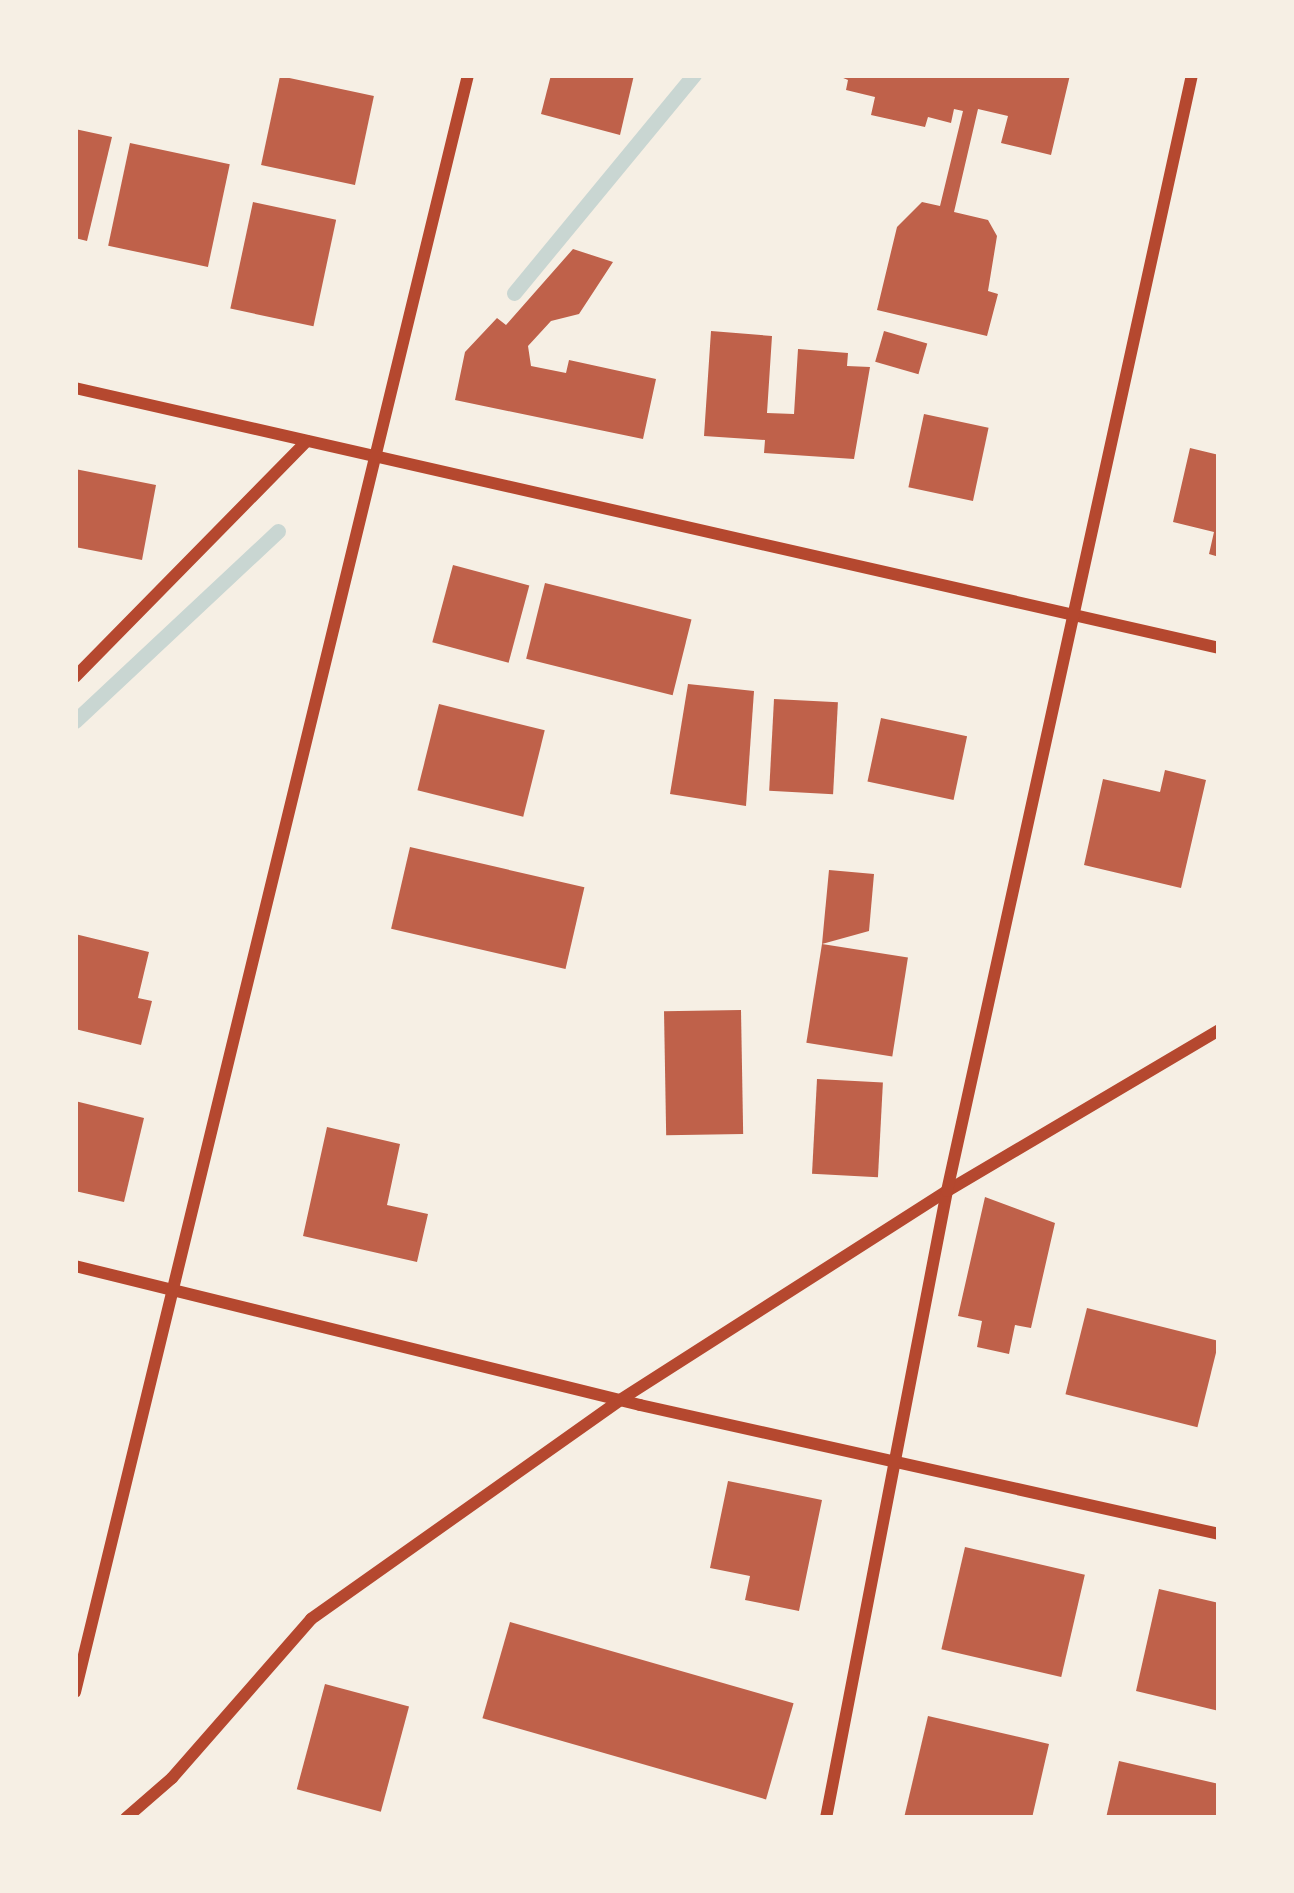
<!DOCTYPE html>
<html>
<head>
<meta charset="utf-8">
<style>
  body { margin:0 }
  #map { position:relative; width:1294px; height:1893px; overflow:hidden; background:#f6efe4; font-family:"Golos Text",sans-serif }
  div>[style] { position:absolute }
  .stream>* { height:15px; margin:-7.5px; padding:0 7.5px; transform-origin:7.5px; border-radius:7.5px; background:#c9d6d2 }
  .building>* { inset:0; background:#bf614a; transform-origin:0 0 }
  .minor>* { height:12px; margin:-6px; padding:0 6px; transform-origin:6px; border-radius:6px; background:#b5482f }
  span { translate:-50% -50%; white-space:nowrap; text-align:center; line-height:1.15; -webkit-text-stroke:10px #f6efe4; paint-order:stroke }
  .frame { position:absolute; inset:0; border:78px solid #f6efe4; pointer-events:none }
</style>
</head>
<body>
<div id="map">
  <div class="stream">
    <i style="left:514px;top:293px;width:283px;rotate:-50.5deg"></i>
    <i style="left:75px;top:721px;width:278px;rotate:-43.1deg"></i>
  </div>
  <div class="building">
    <i style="clip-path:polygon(551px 75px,634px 75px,620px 135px,541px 114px)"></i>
    <i style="clip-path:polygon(836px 75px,1070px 75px,1051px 155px,1001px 143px,1008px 116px,978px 109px,954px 212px,988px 220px,997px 236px,988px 291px,998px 294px,987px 336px,877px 310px,897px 227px,922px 202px,940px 206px,963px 111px,954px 109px,951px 123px,928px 117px,925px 127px,871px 115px,875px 97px,846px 90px,848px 80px)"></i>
    <i style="left:280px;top:76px;width:96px;height:91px;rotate:12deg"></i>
    <i style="clip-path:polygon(75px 129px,112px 137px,87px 241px,75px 238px)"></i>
    <i style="left:130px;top:143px;width:102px;height:105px;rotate:12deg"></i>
    <i style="left:253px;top:202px;width:85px;height:109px;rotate:12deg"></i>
    <i style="clip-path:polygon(573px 249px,613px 262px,579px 314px,551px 321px,528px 346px,531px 366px,566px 373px,569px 360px,656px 379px,643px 439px,455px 400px,465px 352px,497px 318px,506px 325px)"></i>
    <i style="clip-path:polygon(711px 331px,772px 336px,767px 413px,794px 414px,798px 349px,848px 353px,847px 366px,870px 367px,854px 459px,764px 453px,765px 440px,704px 436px)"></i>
    <i style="left:884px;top:331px;width:45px;height:32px;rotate:16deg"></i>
    <i style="left:924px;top:414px;width:66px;height:75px;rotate:12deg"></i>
    <i style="clip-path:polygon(1190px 448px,1219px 455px,1219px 557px,1209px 554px,1214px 532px,1173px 522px)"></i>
    <i style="clip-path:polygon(75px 469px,156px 485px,142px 560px,75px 547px)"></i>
    <i style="left:453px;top:565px;width:79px;height:80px;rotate:15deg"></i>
    <i style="left:545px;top:583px;width:151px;height:78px;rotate:14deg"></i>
    <i style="clip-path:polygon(688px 684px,754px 691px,746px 806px,670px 794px)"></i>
    <i style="left:774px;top:699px;width:64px;height:92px;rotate:3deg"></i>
    <i style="left:439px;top:704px;width:109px;height:89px;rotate:14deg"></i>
    <i style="left:881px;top:718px;width:88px;height:65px;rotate:12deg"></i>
    <i style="clip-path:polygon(1165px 770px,1206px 780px,1181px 888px,1084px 865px,1103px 779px,1160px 792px)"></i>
    <i style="left:410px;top:847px;width:179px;height:84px;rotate:13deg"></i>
    <i style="clip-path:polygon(829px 870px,874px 874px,869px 931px,822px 944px)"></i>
    <i style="clip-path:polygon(75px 934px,149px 952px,138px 998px,152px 1001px,141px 1045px,75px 1029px)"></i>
    <i style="left:822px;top:944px;width:87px;height:100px;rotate:9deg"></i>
    <i style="left:741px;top:1010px;width:124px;height:77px;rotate:89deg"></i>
    <i style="left:817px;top:1079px;width:66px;height:95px;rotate:3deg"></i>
    <i style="clip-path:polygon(75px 1101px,144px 1118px,124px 1202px,75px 1191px)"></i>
    <i style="clip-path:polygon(327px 1127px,400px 1144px,387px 1205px,428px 1214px,417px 1262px,303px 1236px)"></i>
    <i style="clip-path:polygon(985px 1197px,1055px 1223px,1031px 1328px,1015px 1325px,1009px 1354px,977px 1347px,982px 1321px,958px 1316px)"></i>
    <i style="left:1087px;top:1308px;width:136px;height:89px;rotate:14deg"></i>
    <i style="clip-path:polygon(728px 1481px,822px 1500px,799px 1611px,745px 1600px,750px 1576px,710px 1568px)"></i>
    <i style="left:965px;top:1547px;width:123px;height:105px;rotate:13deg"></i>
    <i style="clip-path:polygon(1159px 1589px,1219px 1603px,1219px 1711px,1136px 1691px)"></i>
    <i style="left:510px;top:1622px;width:295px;height:100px;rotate:16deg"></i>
    <i style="left:325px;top:1684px;width:87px;height:109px;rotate:15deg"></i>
    <i style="clip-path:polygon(928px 1716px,1049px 1744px,1032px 1818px,904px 1818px)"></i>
    <i style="clip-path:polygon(1119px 1761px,1219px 1784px,1219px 1818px,1106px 1818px)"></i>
  </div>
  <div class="minor">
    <i style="left:75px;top:388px;width:1173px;rotate:12.8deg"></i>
    <i style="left:75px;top:677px;width:331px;rotate:-45.5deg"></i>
    <i style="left:75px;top:1266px;width:582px;rotate:13.82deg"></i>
    <i style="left:640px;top:1405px;width:593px;rotate:12.56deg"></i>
    <i style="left:75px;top:1692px;width:1664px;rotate:-76.34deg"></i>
    <i style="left:126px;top:1818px;width:61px;rotate:-41deg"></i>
    <i style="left:172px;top:1778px;width:211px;rotate:-48.8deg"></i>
    <i style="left:311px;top:1619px;width:379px;rotate:-35.3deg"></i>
    <i style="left:620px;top:1400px;width:388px;rotate:-32.6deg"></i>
    <i style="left:947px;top:1191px;width:316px;rotate:-30.6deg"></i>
    <i style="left:826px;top:1818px;width:639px;rotate:-79.08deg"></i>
    <i style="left:947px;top:1191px;width:1143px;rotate:-77.62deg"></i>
  </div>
  <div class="frame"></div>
</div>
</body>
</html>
